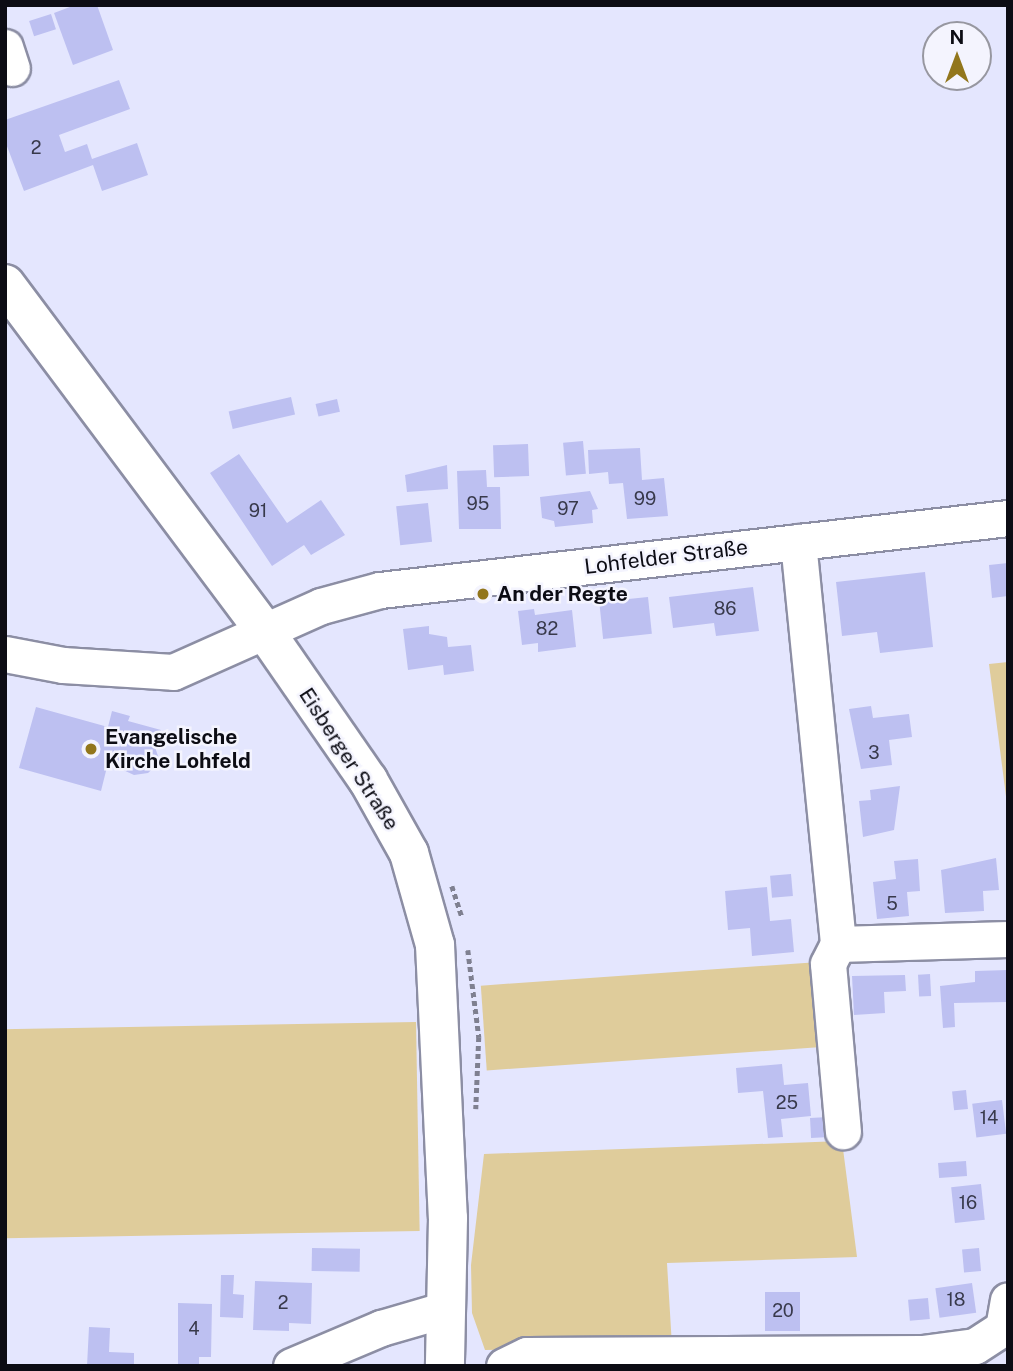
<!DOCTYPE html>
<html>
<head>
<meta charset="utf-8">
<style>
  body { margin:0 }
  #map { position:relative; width:1013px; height:1371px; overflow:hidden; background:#e4e6fe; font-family:"Public Sans",sans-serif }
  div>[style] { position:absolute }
  .green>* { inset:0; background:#dfcc9b; transform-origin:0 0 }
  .building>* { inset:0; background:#bdc0f1; transform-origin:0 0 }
  .path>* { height:4.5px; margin-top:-2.25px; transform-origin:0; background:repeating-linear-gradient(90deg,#7f8090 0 5px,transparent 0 8.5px) }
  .roads { filter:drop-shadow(2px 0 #8c8ea4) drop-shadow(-2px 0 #8c8ea4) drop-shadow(0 2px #8c8ea4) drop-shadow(0 -2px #8c8ea4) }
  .minor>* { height:35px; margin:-17.5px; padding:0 17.5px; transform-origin:17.5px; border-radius:17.5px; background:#fff }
  .major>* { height:38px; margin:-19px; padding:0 19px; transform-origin:19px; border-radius:19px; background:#fff }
  .dots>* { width:19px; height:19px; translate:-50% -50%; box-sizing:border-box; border:4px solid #f4f4fe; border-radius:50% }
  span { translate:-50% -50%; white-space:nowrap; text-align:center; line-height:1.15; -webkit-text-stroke:5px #f4f4fe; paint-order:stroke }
  .number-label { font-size:18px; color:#38394b }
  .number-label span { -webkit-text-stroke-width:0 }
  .street-label { font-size:21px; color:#0c0c14 }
  .poi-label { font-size:21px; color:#0c0c14; font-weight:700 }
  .left { translate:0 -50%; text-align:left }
  .frame { position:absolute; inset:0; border:7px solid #0c0c14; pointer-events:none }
  .north { position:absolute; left:922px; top:21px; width:70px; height:70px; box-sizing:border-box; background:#f4f4fe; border:2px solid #9797a0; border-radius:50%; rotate:0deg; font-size:19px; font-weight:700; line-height:28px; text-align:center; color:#0c0c14 }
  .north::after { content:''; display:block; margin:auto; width:24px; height:32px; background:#92761c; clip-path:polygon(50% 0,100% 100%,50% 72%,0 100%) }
</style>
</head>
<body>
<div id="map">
  <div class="green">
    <i style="clip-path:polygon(1008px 662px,1008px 812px,989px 664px)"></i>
    <i style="left:819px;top:962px;width:85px;height:339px;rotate:86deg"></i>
    <i style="left:416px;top:1022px;width:209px;height:414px;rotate:89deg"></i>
    <i style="clip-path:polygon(842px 1141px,857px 1257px,667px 1263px,672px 1346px,485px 1350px,472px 1313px,471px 1265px,484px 1154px)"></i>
  </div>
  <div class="building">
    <i style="clip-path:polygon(75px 5px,97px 5px,113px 50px,73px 65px,54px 13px)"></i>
    <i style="left:51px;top:14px;width:16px;height:23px;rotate:72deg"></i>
    <i style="clip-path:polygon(119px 80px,130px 109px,59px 135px,65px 152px,87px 144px,92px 159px,137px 143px,148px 175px,102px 191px,93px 165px,24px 191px,5px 141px,5px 120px)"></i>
    <i style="left:291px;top:397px;width:18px;height:64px;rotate:77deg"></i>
    <i style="left:337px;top:399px;width:13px;height:22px;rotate:77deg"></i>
    <i style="left:583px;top:441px;width:33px;height:20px;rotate:85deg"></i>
    <i style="left:528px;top:444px;width:32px;height:35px;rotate:88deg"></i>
    <i style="clip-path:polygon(640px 448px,642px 480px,664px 478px,668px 516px,627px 519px,623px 483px,609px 484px,608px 472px,589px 474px,588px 450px)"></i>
    <i style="clip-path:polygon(239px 454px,287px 523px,321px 500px,345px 535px,311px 555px,304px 545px,272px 566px,210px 473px)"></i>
    <i style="clip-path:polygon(447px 465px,448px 489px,407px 492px,405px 475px)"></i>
    <i style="clip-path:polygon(486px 470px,487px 487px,500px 487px,501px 529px,459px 529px,457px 471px)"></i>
    <i style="clip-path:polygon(590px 491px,598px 509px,592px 510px,593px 523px,555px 527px,554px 521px,542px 518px,540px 497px)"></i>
    <i style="left:428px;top:503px;width:39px;height:32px;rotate:84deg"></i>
    <i style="clip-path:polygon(1008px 563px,1008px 596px,992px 598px,989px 565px)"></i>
    <i style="clip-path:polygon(925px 572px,933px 647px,880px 653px,877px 632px,842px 636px,836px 582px)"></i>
    <i style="clip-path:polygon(753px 587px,759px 631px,716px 636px,714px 623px,673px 628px,669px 597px)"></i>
    <i style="left:648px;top:597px;width:37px;height:49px;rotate:84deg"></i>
    <i style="clip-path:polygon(534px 609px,535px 615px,572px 610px,576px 647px,538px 652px,538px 643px,522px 645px,518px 611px)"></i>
    <i style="clip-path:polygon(429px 626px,429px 634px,447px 637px,448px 647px,471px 645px,474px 671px,444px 675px,443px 665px,408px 670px,403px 629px)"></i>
    <i style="clip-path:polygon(871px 706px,873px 718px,909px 714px,912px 737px,889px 740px,892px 765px,861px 769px,849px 709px)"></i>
    <i style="clip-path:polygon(36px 707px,108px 727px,112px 711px,130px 716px,128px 721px,161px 730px,155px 747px,160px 762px,148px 773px,134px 775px,108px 763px,101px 791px,19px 768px)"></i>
    <i style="clip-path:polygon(900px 786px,894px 830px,863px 837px,859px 801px,871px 800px,870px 790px)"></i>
    <i style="clip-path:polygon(996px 858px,999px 890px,983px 891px,984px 911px,945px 913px,941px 870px)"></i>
    <i style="clip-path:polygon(918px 859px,920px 891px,907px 892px,909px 916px,877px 919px,873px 882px,896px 879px,894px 861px)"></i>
    <i style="left:791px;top:874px;width:22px;height:21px;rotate:85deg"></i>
    <i style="clip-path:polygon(767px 887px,770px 921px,791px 919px,794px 952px,752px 956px,750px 928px,728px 930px,725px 891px)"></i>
    <i style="clip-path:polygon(1008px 970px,1008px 1002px,954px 1003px,955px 1027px,943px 1028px,940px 986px,975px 982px,975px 971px)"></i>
    <i style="left:930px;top:974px;width:22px;height:12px;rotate:87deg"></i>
    <i style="clip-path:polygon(905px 975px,906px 991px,884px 992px,885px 1013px,854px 1015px,852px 976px)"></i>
    <i style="clip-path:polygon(782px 1064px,784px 1085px,808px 1083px,811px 1116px,781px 1119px,783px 1137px,768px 1138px,763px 1091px,738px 1093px,736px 1068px)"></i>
    <i style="left:966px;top:1090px;width:19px;height:14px;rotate:84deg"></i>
    <i style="left:1002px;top:1100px;width:34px;height:30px;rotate:83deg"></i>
    <i style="left:828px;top:1117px;width:20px;height:18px;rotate:87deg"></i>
    <i style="left:966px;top:1161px;width:15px;height:28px;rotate:86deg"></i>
    <i style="left:981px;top:1184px;width:36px;height:30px;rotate:84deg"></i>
    <i style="left:312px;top:1248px;width:48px;height:23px;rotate:1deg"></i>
    <i style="left:979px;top:1248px;width:23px;height:17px;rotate:85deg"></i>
    <i style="clip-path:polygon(221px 1275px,234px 1275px,233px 1294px,244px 1295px,243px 1318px,220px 1317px)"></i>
    <i style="clip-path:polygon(255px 1281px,312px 1283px,311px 1324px,289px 1323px,289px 1331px,253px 1330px)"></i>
    <i style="left:972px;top:1283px;width:30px;height:37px;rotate:82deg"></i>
    <i style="left:765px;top:1292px;width:35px;height:39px"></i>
    <i style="left:928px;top:1298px;width:21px;height:20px;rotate:85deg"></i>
    <i style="clip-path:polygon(178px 1303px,212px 1304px,211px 1357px,199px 1357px,199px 1366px,178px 1366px)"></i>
    <i style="clip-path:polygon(89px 1327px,110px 1328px,109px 1352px,134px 1353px,134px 1366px,87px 1366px)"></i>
  </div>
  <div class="path">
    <i style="left:452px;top:886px;width:33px;rotate:72deg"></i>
    <i style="left:468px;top:950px;width:88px;rotate:82.8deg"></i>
    <i style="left:479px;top:1037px;width:72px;rotate:92.4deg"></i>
  </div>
  <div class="roads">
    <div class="minor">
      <i style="left:5px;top:47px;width:22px;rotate:72deg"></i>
      <i style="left:798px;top:542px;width:404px;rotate:84.3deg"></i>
      <i style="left:838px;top:944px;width:170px;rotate:-1.7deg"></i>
      <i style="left:5px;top:654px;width:59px;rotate:10.7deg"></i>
      <i style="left:63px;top:665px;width:110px;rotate:3.6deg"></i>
      <i style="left:173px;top:672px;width:162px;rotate:-24deg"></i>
      <i style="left:321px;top:606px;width:61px;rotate:-15.2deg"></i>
      <i style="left:380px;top:590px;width:632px;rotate:-6.54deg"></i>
      <i style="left:838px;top:944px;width:22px;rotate:117deg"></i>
      <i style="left:828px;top:964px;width:168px;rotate:84.9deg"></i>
      <i style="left:291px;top:1366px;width:98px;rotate:-22.9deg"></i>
      <i style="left:381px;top:1328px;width:65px;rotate:-16.2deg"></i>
      <i style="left:504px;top:1366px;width:25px;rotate:-26deg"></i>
      <i style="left:527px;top:1355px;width:395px;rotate:-0.3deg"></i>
      <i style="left:922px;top:1353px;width:53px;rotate:-7.5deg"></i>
      <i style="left:975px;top:1346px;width:33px;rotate:-33deg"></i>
      <i style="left:1003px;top:1328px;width:28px;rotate:-80deg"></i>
    </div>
    <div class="major">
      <i style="left:5px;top:284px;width:432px;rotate:53.2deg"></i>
      <i style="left:264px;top:630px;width:183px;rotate:55.3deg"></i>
      <i style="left:368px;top:780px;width:84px;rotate:60.7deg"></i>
      <i style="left:409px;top:853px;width:96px;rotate:74.2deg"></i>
      <i style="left:435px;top:945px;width:273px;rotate:87.3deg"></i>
      <i style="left:448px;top:1218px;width:148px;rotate:91.2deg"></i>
    </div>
  </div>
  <div class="dots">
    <i style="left:483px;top:594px;background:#92761c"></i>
    <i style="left:91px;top:749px;background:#92761c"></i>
  </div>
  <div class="number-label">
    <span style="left:36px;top:148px">2</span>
    <span style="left:645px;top:499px">99</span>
    <span style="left:478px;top:504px">95</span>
    <span style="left:568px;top:509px">97</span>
    <span style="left:258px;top:511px">91</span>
    <span style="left:725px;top:609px">86</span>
    <span style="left:547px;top:629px">82</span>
    <span style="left:874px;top:753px">3</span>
    <span style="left:892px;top:904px">5</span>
    <span style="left:787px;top:1103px">25</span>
    <span style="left:989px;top:1118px">14</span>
    <span style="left:968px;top:1203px">16</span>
    <span style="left:956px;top:1300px">18</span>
    <span style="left:283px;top:1303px">2</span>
    <span style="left:783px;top:1311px">20</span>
    <span style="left:194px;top:1329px">4</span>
  </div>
  <div class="street-label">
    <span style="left:666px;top:557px;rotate:-7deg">Lohfelder Straße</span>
    <span style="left:349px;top:759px;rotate:57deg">Eisberger Straße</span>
  </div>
  <div class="poi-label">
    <span class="left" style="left:497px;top:594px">An der Regte</span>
    <span class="left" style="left:105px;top:749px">Evangelische<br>Kirche Lohfeld</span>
  </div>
  <div class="frame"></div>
  <div class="north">N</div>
</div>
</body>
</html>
